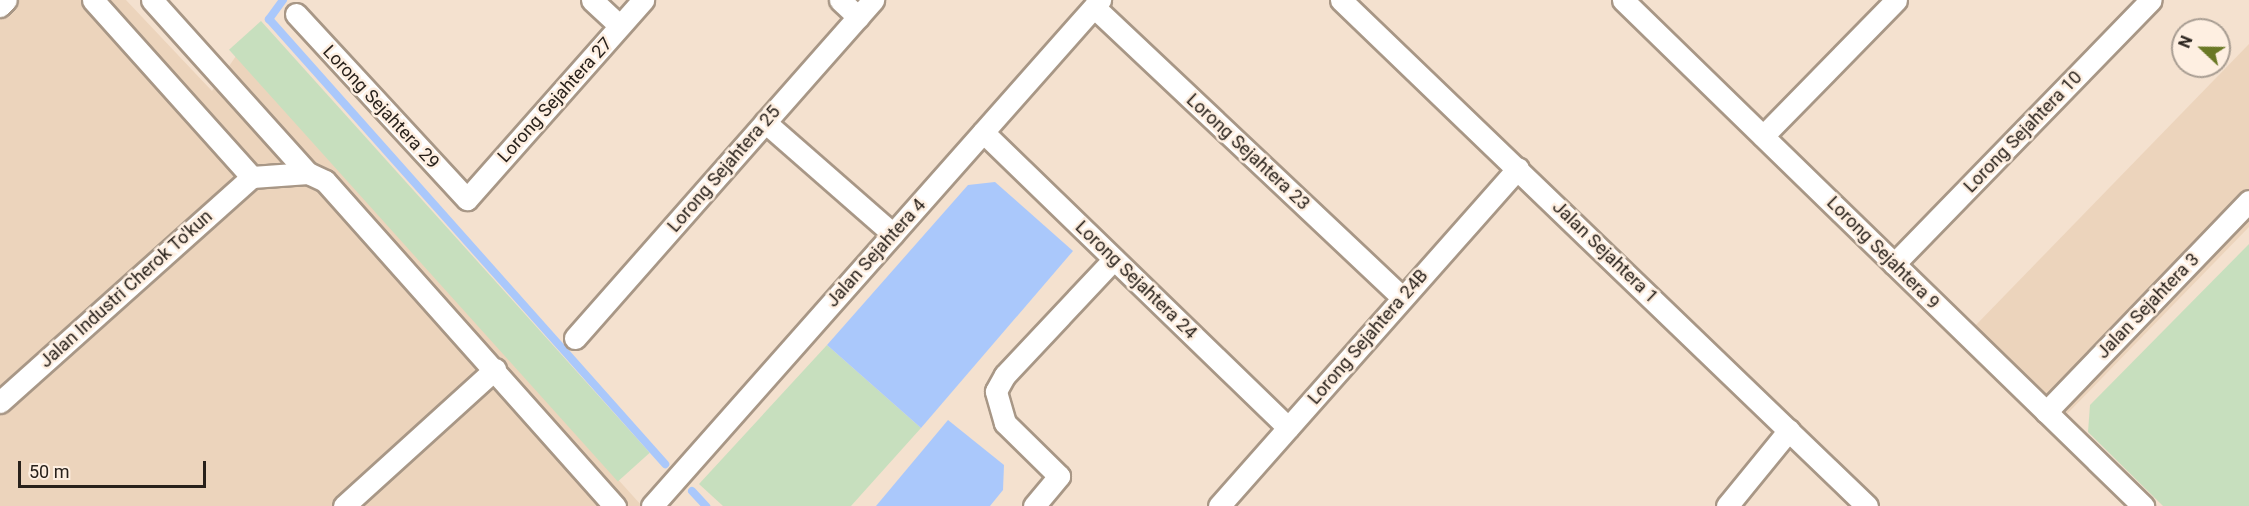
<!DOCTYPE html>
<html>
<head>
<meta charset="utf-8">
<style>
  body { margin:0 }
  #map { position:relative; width:2249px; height:506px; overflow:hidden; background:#f4e1cf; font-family:Roboto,sans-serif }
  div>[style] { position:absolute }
  .built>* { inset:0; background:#ecd4bc }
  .green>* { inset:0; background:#c7dfbe; transform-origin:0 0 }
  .water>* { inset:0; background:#aac8fb }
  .stream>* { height:8px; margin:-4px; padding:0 4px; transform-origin:4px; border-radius:4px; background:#aac8fb }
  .roads { filter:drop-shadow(2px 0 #a89786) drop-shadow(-2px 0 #a89786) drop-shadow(0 2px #a89786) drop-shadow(0 -2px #a89786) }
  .minor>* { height:21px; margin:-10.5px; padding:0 10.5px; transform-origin:10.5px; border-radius:10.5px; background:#fff }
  span { translate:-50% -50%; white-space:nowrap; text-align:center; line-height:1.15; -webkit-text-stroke:5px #feefe1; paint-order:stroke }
  .street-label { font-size:18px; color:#28211b }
  .north { position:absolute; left:2171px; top:18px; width:60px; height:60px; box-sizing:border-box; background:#feefe1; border:2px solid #a89d92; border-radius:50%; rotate:292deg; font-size:16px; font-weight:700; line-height:24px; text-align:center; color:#28211b }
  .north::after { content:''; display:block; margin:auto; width:21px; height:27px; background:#6a7825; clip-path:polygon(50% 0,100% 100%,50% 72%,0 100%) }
  .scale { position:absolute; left:18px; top:461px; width:188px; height:27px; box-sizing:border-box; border:3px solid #28211b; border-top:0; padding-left:8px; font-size:18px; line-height:21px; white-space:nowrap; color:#28211b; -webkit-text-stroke:4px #feefe1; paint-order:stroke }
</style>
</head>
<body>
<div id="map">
  <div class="built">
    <i style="clip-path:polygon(0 0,126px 0,212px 91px,236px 56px,642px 506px,0 506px)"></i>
    <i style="clip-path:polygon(2249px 44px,2249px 227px,2064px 417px,1973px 328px)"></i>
  </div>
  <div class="green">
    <i style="left:261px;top:21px;width:581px;height:43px;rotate:48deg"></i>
    <i style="clip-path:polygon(2249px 244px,2249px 506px,2163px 506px,2088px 432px,2090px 405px)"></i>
    <i style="clip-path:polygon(827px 345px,921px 428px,851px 506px,723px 506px,699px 484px)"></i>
  </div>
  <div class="water">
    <i style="clip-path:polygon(995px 182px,1073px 251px,921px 428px,827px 345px,968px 185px)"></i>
    <i style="clip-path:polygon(948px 420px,1004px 465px,1003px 490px,990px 506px,876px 506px)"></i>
  </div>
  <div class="stream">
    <i style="left:283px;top:0;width:24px;rotate:126deg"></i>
    <i style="left:269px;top:19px;width:596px;rotate:48.33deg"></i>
    <i style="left:692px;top:491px;width:21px;rotate:47deg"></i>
  </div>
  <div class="roads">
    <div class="minor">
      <i style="left:93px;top:0;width:238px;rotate:48.1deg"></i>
      <i style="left:152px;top:0;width:233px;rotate:48deg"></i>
      <i style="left:592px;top:0;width:38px;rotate:43deg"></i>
      <i style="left:840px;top:0;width:25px;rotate:43deg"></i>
      <i style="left:1341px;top:0;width:730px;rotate:43.89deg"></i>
      <i style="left:1623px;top:0;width:726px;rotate:44.22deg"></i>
      <i style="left:0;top:6px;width:8px;rotate:-45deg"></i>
      <i style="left:1094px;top:7px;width:424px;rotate:43.3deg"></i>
      <i style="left:296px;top:14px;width:252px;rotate:47.3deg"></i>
      <i style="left:467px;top:199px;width:266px;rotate:-48.5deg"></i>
      <i style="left:765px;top:122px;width:170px;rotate:41.2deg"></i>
      <i style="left:983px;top:132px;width:425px;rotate:44.1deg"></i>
      <i style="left:1763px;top:136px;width:190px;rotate:-45.6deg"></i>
      <i style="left:252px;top:177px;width:56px;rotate:-4.1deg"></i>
      <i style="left:308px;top:173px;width:19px;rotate:25deg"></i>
      <i style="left:325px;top:181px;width:436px;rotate:48.3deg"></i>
      <i style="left:1894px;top:264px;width:368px;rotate:-45.8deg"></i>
      <i style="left:575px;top:338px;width:451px;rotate:-48.6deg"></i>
      <i style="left:0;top:402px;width:338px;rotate:-41.8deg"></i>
      <i style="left:2046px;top:412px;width:293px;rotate:-46.1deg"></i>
      <i style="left:344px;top:506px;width:204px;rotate:-42.2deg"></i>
      <i style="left:652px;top:506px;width:676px;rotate:-48.48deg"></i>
      <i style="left:1034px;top:506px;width:39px;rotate:-50deg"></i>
      <i style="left:1059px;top:476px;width:76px;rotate:-135.5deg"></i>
      <i style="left:1005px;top:423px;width:33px;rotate:-106deg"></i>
      <i style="left:996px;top:391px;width:18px;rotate:-61deg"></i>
      <i style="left:1005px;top:375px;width:159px;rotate:-46.8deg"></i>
      <i style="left:1219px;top:506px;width:451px;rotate:-48.5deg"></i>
      <i style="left:1727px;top:506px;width:98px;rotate:-50.8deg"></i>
    </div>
  </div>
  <div class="street-label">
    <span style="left:555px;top:100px;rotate:-48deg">Lorong Sejahtera 27</span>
    <span style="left:381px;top:107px;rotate:47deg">Lorong Sejahtera 29</span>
    <span style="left:2023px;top:132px;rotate:-46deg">Lorong Sejahtera 10</span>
    <span style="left:1248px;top:152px;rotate:43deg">Lorong Sejahtera 23</span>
    <span style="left:724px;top:169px;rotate:-49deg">Lorong Sejahtera 25</span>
    <span style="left:1605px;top:252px;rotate:44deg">Jalan Sejahtera 1</span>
    <span style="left:876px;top:253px;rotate:-48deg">Jalan Sejahtera 4</span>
    <span style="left:1883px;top:253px;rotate:45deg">Lorong Sejahtera 9</span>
    <span style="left:1136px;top:280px;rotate:44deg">Lorong Sejahtera 24</span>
    <span style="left:126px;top:289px;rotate:-42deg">Jalan Industri Cherok To'kun</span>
    <span style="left:2148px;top:306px;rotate:-46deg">Jalan Sejahtera 3</span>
    <span style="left:1368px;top:337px;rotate:-49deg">Lorong Sejahtera 24B</span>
  </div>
  <div class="north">N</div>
  <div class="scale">50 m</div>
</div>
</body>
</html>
